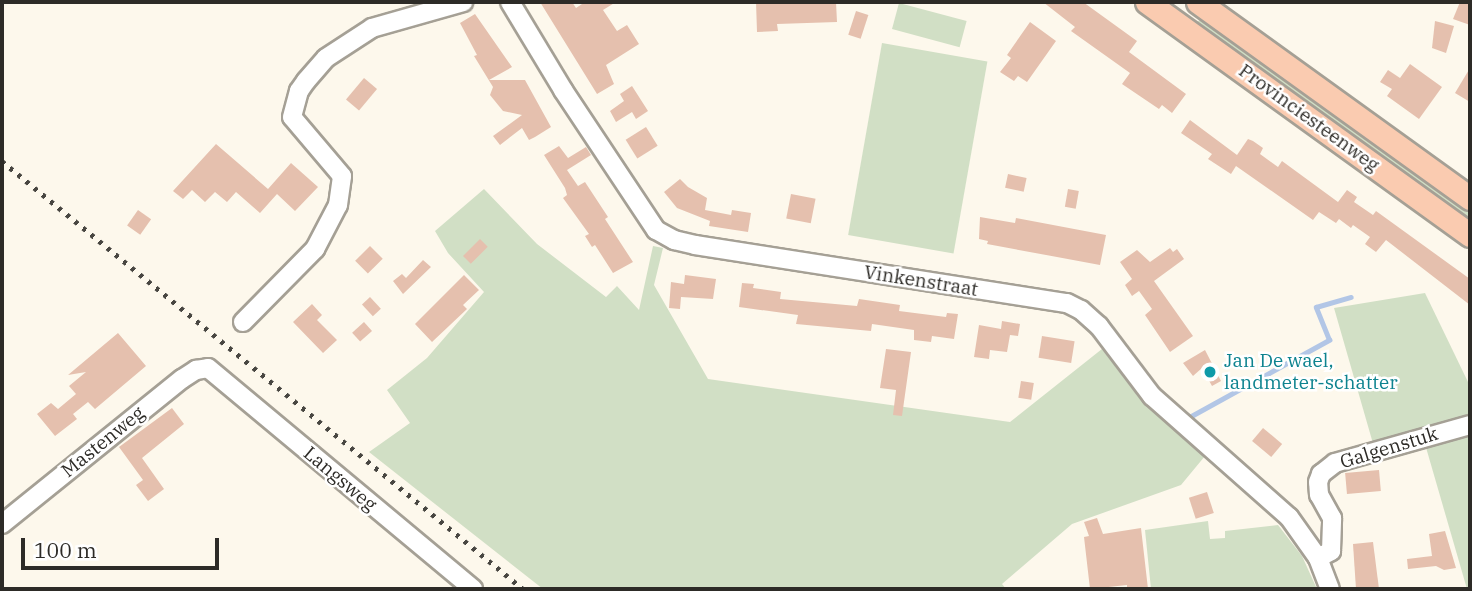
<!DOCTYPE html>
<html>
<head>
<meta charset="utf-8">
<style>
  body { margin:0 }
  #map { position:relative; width:1472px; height:591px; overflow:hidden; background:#fdf8ec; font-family:"IBM Plex Serif",serif }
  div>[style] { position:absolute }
  .green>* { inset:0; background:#d1dfc5; transform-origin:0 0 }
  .stream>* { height:4.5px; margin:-2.25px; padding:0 2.25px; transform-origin:2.25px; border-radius:2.25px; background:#b2c6e6 }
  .building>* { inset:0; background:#e5c0ae; transform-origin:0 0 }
  .roads { filter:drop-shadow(2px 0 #a5a095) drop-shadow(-2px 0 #a5a095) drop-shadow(0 2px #a5a095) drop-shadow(0 -2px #a5a095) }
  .minor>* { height:18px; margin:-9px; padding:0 9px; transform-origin:9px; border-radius:9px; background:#fff }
  .major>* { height:23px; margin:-11.5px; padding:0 11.5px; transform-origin:11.5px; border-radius:11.5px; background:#facbb0 }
  .rail>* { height:4.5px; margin-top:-2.25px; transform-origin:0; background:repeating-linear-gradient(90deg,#484641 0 3.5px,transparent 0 10.5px) }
  .dots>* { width:19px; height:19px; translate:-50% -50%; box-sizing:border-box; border:4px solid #fff; border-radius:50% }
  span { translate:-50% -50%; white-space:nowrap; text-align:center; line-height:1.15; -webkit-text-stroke:5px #fff; paint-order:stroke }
  .street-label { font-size:19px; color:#2d2b27 }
  .culture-label { font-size:19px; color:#0d838f }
  .left { translate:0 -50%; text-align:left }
  .frame { position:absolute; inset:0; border:4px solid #2d2b27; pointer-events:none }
  .scale { position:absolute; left:21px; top:538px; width:198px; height:32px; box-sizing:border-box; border:4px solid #2d2b27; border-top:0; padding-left:9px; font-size:21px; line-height:24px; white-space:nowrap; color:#2d2b27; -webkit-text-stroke:5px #fff; paint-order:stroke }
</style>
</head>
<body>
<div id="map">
  <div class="green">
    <i style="left:899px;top:3px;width:70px;height:27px;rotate:15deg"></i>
    <i style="clip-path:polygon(1203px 19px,1470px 210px,1470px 224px,1196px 27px,1196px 22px)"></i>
    <i style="left:882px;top:43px;width:107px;height:195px;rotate:10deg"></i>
    <i style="clip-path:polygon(484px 189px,537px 244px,606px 297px,617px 286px,639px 310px,653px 246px,663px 248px,654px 285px,708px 379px,1010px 422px,1107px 345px,1147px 400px,1205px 456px,1181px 485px,1072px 524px,1002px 584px,1006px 589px,543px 589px,369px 452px,410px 423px,387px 390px,427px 358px,484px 292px,448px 253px,435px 231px)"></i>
    <i style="clip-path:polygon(1425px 293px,1468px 382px,1470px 421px,1374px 447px,1334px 308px)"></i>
    <i style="clip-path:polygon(1470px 432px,1470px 589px,1467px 589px,1425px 444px)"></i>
    <i style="clip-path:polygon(1208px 521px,1210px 539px,1225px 538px,1225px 531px,1278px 525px,1302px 556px,1317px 589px,1151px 589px,1145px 530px)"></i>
  </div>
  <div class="stream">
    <i style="left:1184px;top:420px;width:166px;rotate:-28.9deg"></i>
    <i style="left:1329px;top:340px;width:35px;rotate:-112deg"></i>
    <i style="left:1316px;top:307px;width:36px;rotate:-16deg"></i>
  </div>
  <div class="building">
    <i style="clip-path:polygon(540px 2px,572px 2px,576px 8px,585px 2px,616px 2px,603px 10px,617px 31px,627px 25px,639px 44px,606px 65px,614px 84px,597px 94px)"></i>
    <i style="clip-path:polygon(756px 2px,836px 2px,837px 22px,777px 24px,778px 31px,757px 32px)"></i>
    <i style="clip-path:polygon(1043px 2px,1083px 2px,1137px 41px,1129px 52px,1186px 94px,1172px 113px,1162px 105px,1159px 109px,1122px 84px,1130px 73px,1071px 31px,1075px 27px)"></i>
    <i style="clip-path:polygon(1460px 2px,1470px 2px,1470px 25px,1453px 19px)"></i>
    <i style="left:856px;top:11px;width:13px;height:25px;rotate:18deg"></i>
    <i style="clip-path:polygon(475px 14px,512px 67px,489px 80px,525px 80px,551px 127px,535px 137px,529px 140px,522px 128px,500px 145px,493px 136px,522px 115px,503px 111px,490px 95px,493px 87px,474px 56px,477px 55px,460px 23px)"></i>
    <i style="clip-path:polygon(1435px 21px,1454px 26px,1446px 53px,1432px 48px)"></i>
    <i style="clip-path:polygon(1030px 22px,1056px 41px,1027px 82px,1018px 76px,1014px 81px,1000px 72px,1011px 58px,1007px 55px)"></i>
    <i style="clip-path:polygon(1410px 64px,1442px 87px,1419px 119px,1387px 96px,1392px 89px,1380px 82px,1388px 70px,1400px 78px)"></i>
    <i style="clip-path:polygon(1470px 68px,1470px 102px,1455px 93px)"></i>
    <i style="left:364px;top:78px;width:17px;height:28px;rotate:40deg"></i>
    <i style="clip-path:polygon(632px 86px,648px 111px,636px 119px,632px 112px,616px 122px,610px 111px,624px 101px,620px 94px)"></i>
    <i style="clip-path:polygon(1190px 120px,1237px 155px,1248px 139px,1253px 141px,1263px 148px,1260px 154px,1278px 167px,1282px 161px,1338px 202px,1347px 190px,1357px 197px,1354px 202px,1373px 215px,1376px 211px,1470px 279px,1470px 305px,1386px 240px,1376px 252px,1365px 244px,1370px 237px,1353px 225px,1351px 228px,1339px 219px,1336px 223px,1319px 212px,1313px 220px,1236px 166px,1231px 174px,1208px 159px,1212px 154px,1181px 133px)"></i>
    <i style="left:646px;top:127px;width:22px;height:24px;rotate:58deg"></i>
    <i style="clip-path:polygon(216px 144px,268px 189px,291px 163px,318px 187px,295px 211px,277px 194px,260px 213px,236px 192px,227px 202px,215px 192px,205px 202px,192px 190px,183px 199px,173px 191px)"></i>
    <i style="clip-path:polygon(559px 146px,568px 158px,586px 147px,591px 155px,567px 170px,578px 186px,585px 182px,608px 217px,605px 219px,633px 262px,613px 273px,595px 245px,592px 247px,585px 236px,589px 234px,563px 198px,567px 195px,565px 188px,544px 155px)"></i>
    <i style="left:1008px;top:174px;width:19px;height:14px;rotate:12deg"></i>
    <i style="clip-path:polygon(680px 179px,688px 187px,707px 198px,705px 210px,731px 215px,732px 210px,751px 213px,748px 232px,709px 226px,710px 221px,677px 208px,664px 192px)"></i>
    <i style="left:1068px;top:189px;width:11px;height:18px;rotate:10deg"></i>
    <i style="left:791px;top:194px;width:25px;height:25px;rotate:11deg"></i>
    <i style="left:138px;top:210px;width:16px;height:19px;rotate:35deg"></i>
    <i style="clip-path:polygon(980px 217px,1015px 223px,1016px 218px,1106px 235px,1100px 265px,987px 244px,988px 241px,979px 239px)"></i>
    <i style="left:480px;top:239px;width:11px;height:24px;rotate:45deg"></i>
    <i style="left:370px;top:246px;width:18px;height:21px;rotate:45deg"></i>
    <i style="clip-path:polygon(1170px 248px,1173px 252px,1177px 249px,1184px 259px,1154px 281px,1193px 336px,1170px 352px,1145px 315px,1152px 309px,1139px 291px,1132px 296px,1125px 285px,1132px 279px,1120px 262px,1137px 250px,1150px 262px)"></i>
    <i style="clip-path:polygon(423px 260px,431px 267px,403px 294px,393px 281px,402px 274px,406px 278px)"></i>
    <i style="clip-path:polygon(464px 275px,479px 290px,463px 305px,467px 309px,432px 342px,415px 324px)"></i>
    <i style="clip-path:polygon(685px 275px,716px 279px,713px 299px,681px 297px,680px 309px,669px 308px,671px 282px,684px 284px)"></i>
    <i style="clip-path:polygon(742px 283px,754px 284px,753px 288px,781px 292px,780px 299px,857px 306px,859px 299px,900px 305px,899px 311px,946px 317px,947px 313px,958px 314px,954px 339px,932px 336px,931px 342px,914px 340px,914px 330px,872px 324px,871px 331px,796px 324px,798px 315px,739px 307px)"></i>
    <i style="left:370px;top:297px;width:16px;height:11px;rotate:47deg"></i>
    <i style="clip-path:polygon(312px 304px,322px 315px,317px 320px,337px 340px,323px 353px,293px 322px)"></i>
    <i style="clip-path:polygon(1002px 321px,1020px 324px,1018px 336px,1010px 335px,1007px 352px,990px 350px,989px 359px,974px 357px,979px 325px,1001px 329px)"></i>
    <i style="left:364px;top:322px;width:12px;height:16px;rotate:48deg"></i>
    <i style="clip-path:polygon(118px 333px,146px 366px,95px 409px,88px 402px,73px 414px,77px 419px,55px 436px,37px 414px,51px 403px,58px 409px,76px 394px,69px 386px,86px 372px,68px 375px)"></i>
    <i style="left:1042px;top:336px;width:33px;height:22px;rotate:9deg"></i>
    <i style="clip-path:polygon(886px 349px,911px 352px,902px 416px,893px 415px,896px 390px,880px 388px)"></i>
    <i style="clip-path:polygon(1205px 350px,1221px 381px,1212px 386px,1202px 368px,1193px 376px,1183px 363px)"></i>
    <i style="left:1021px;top:381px;width:13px;height:17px;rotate:9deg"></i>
    <i style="clip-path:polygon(172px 408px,184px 424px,142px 458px,164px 489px,148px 501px,136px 485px,143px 480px,119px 447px)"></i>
    <i style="left:1263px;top:428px;width:25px;height:17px;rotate:40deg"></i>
    <i style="left:1379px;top:470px;width:21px;height:34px;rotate:85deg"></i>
    <i style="left:1207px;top:492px;width:22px;height:19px;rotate:72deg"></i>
    <i style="clip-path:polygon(1097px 518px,1103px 534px,1141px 528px,1148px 589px,1127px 589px,1127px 585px,1090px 589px,1084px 537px,1089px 536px,1084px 522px)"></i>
    <i style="clip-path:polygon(1445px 531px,1456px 568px,1444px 570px,1436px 566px,1408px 569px,1407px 559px,1432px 556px,1429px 534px)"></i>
    <i style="clip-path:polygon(1373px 542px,1379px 589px,1356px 589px,1353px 544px)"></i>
  </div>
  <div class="roads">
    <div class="minor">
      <i style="left:510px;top:2px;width:103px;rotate:58.9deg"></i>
      <i style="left:563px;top:90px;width:168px;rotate:56.4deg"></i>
      <i style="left:656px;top:230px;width:21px;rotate:29deg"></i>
      <i style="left:674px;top:240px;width:22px;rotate:13deg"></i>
      <i style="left:695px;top:245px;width:376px;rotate:8.9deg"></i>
      <i style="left:1067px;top:303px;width:16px;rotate:27deg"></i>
      <i style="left:1081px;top:310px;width:24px;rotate:42deg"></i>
      <i style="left:1099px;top:326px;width:88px;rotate:52.9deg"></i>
      <i style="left:1152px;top:396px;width:183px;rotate:41.5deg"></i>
      <i style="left:1289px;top:517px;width:50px;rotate:54.7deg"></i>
      <i style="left:1318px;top:558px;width:33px;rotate:69deg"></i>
      <i style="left:243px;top:322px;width:103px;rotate:-45.4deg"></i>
      <i style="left:315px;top:249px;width:50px;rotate:-62.4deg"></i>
      <i style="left:338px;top:205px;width:29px;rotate:-82deg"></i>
      <i style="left:342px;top:176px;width:77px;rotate:-130.3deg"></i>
      <i style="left:292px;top:117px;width:27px;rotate:-75deg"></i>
      <i style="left:299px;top:91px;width:12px;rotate:-55deg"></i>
      <i style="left:306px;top:81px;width:30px;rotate:-49deg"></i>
      <i style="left:326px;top:58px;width:55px;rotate:-33.1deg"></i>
      <i style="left:372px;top:28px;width:95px;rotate:-15.9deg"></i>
      <i style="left:2px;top:524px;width:231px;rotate:-38.9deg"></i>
      <i style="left:182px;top:379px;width:17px;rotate:-33deg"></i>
      <i style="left:196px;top:370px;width:12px;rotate:-9deg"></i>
      <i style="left:208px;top:368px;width:345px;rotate:39.8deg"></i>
      <i style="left:1318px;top:558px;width:15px;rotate:-28deg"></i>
      <i style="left:1331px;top:551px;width:33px;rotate:-88deg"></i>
      <i style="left:1332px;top:518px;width:26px;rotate:-119deg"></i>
      <i style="left:1319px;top:495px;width:13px;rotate:-94deg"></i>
      <i style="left:1318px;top:482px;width:9px;rotate:-69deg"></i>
      <i style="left:1321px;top:474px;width:18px;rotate:-38deg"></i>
      <i style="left:1335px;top:463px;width:140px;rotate:-15.7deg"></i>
    </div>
    <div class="major">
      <i style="left:1147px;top:2px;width:398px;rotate:35.8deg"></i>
      <i style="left:1198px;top:2px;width:335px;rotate:35.8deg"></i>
    </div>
  </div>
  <div class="rail">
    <i style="left:2px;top:161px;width:674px;rotate:39.4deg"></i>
  </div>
  <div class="dots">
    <i style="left:1210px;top:372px;background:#0f9aa8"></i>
  </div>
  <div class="street-label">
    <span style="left:1309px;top:118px;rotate:36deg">Provinciesteenweg</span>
    <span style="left:921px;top:281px;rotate:9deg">Vinkenstraat</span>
    <span style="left:103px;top:442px;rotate:-39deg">Mastenweg</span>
    <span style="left:1389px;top:448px;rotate:-17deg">Galgenstuk</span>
    <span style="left:340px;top:479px;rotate:40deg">Langsweg</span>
  </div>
  <div class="culture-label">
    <span class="left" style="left:1224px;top:372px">Jan De wael,<br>landmeter-schatter</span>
  </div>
  <div class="frame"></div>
  <div class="scale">100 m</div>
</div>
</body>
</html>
